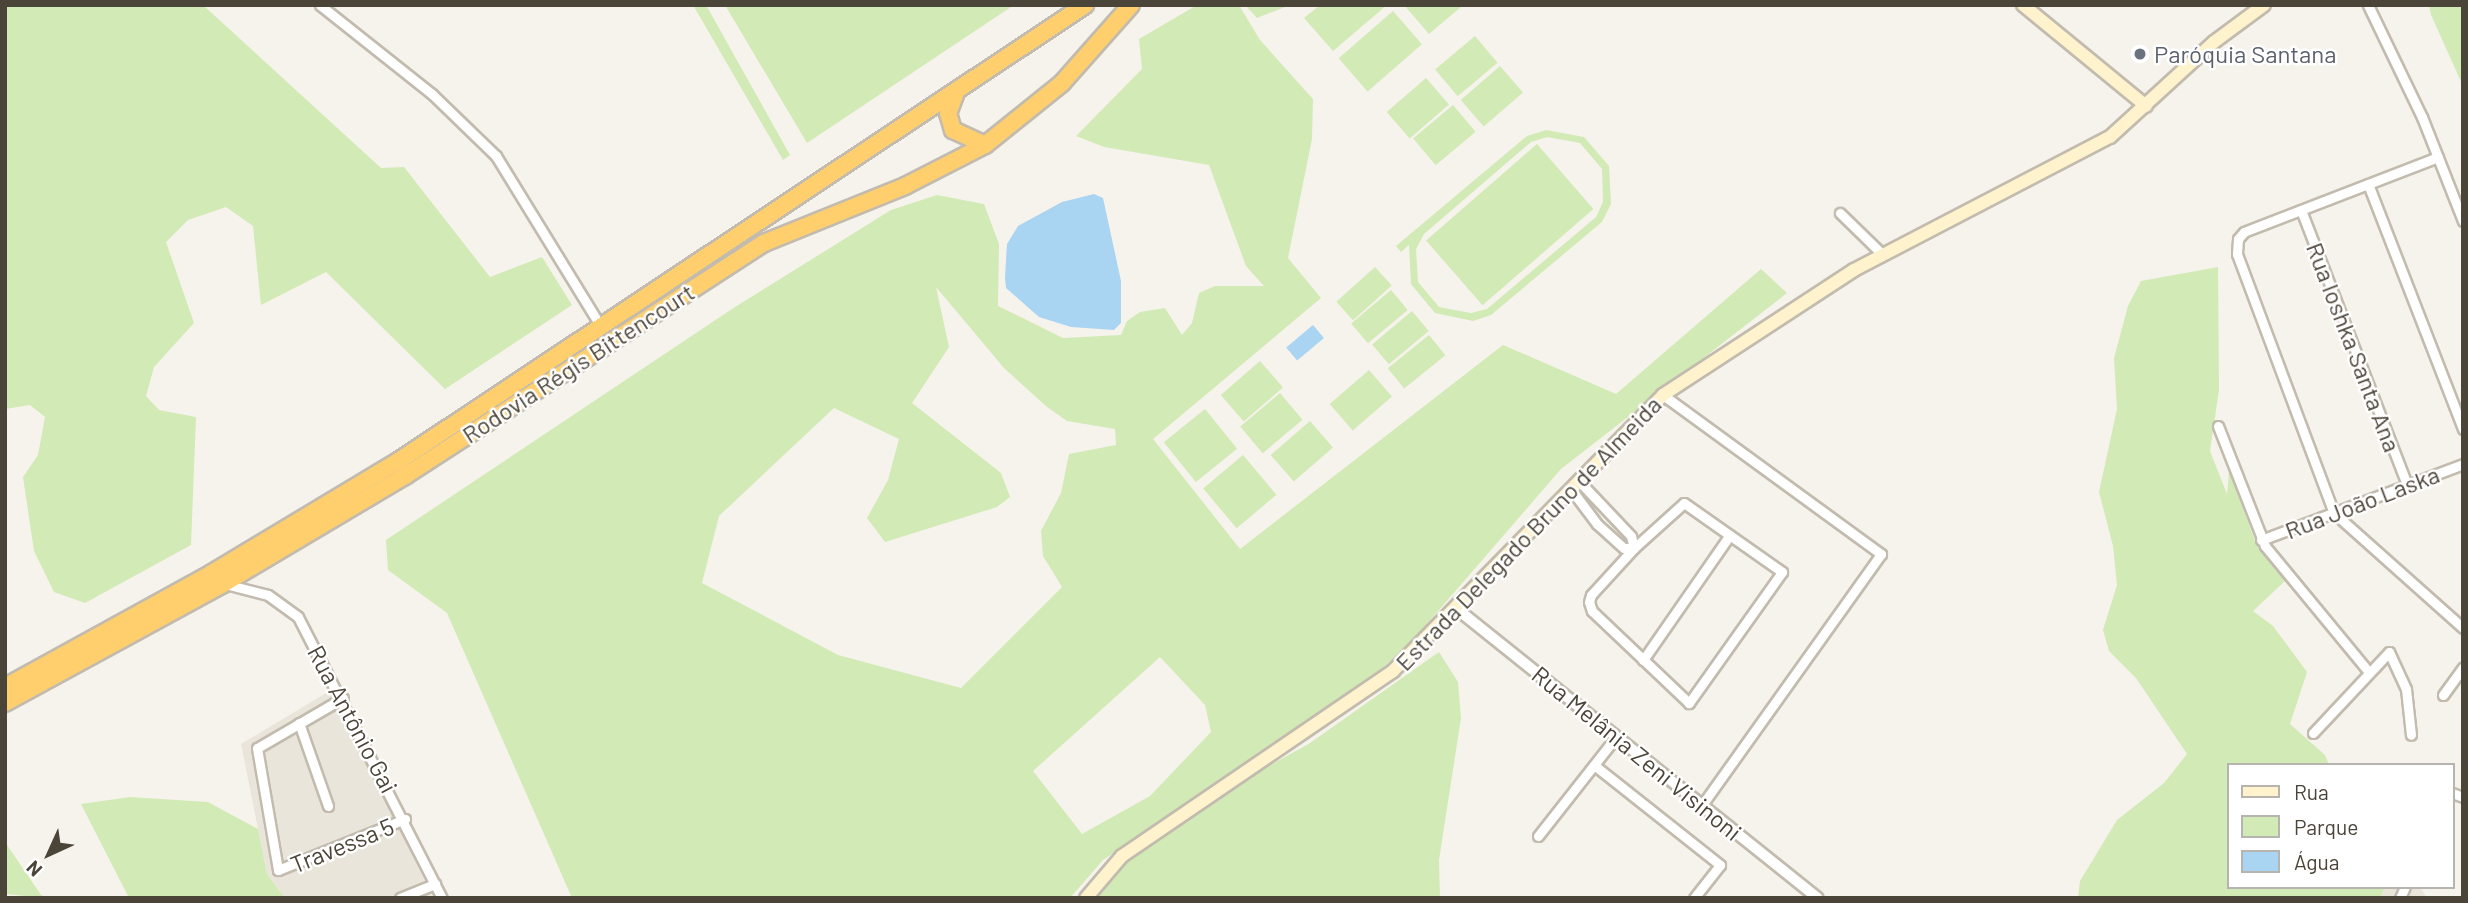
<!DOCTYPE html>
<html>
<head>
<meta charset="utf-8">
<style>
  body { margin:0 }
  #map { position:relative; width:2468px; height:903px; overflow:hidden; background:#f6f3ec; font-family:Barlow,sans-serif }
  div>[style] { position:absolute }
  .residential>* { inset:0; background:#eae5da }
  .green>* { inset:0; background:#d2eab5; transform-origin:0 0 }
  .water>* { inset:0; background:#a9d4f2; transform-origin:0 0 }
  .roads { filter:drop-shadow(2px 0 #c2bbae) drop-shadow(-2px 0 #c2bbae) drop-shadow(0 2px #c2bbae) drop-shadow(0 -2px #c2bbae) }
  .minor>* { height:9px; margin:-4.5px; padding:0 4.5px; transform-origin:4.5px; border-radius:4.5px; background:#fff }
  .tertiary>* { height:10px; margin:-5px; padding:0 5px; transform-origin:5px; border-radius:5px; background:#fff }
  .secondary>* { height:12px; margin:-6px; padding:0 6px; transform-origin:6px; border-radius:6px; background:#fff3cd }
  .motorway>* { height:16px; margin:-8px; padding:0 8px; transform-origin:8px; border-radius:8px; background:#ffcf6e }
  .dots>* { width:19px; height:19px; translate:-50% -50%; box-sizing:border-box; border:4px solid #fff; border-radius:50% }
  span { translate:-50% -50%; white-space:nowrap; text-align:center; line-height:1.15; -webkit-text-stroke:5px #fff; paint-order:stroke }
  .worship-label { font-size:24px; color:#5b616d }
  .left { translate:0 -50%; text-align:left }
  .street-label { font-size:24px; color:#4b4439 }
  .frame { position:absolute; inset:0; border:7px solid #4b4439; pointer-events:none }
  .legend { position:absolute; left:2227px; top:763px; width:228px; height:126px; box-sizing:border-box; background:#fff; border:2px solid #b7b4b0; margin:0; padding:9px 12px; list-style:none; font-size:21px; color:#4b4439 }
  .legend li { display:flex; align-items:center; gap:14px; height:35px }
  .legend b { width:35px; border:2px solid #b7b4b0 }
  .north { position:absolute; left:14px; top:819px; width:70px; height:70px; -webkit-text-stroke:5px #fff; paint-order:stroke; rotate:225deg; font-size:19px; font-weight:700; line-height:28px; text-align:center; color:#4b4439 }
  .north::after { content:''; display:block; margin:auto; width:24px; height:32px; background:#4b4439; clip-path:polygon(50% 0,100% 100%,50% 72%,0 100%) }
</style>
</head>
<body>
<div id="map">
  <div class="residential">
    <i style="clip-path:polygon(331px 690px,433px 898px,285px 898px,267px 874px,241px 744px)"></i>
    <i style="clip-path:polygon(2385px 887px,2420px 887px,2427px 898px,2380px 898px)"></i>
  </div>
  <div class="green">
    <i style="clip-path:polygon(5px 5px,203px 5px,381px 168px,404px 167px,490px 277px,542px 257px,572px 305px,445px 389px,326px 272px,261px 305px,253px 226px,226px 207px,188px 220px,166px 242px,194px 323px,154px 367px,146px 396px,159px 410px,196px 417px,191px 545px,85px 603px,54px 592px,34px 551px,23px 477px,38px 455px,45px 417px,30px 405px,5px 409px)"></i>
    <i style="clip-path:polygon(693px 5px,706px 5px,790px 155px,783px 160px)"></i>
    <i style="clip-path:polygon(725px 5px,1014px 5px,807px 143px)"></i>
    <i style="clip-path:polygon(evenodd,1197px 5px,1239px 5px,1260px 40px,1313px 99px,1312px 139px,1288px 258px,1321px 298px,1153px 439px,1240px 549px,1503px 345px,1616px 394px,1761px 269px,1787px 293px,1561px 469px,1413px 640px,1364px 685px,1103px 860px,1070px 898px,572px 898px,447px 613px,388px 570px,386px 540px,735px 307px,891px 210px,937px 195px,984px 204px,999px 244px,998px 306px,1063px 338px,1121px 335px,1127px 321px,1140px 312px,1165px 308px,1182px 335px,1192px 323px,1199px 293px,1215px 286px,1264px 286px,1246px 266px,1209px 165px,1104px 147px,1076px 136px,1142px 69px,1139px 39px,1197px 5px,936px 287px,1004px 368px,1047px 407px,1067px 421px,1115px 429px,1116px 445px,1069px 454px,1061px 493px,1041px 531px,1043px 556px,1062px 587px,961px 688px,838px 655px,702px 583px,719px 516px,834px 408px,899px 439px,888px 480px,867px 518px,885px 542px,997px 507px,1010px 497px,1001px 473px,912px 403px,949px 347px,936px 287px,1197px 5px,1160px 657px,1205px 705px,1211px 732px,1150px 796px,1082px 834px,1033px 771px,1160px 657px)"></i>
    <i style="clip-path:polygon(1245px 5px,1290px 5px,1257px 18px)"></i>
    <i style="clip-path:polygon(1320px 5px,1387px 5px,1333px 51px,1304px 18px)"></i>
    <i style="clip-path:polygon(1404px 5px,1461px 5px,1462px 6px,1429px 34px)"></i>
    <i style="clip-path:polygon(2429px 5px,2463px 5px,2463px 86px,2431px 15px)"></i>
    <i style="left:1393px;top:11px;width:44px;height:72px;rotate:49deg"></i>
    <i style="left:1475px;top:36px;width:35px;height:52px;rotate:50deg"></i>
    <i style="left:1500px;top:66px;width:35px;height:52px;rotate:49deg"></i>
    <i style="left:1426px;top:78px;width:35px;height:52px;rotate:49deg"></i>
    <i style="left:1453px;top:105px;width:35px;height:52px;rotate:50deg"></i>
    <i style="clip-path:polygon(evenodd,1546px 130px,1584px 137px,1609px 166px,1611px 204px,1602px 222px,1491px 315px,1473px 321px,1435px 313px,1411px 284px,1409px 245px,1401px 252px,1396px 246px,1527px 136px,1546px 130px,1547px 137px,1580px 143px,1602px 169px,1603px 202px,1596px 217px,1487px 309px,1471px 313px,1439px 307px,1418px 282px,1416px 249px,1424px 234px,1531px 142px,1547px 137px)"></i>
    <i style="left:1537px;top:144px;width:86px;height:147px;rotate:49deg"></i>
    <i style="left:1375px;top:267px;width:25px;height:52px;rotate:48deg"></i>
    <i style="clip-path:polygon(2218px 267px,2219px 390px,2210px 451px,2227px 494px,2229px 471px,2257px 546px,2285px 581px,2253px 611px,2273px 626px,2307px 672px,2290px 724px,2325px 755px,2329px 765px,2228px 765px,2228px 887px,2385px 887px,2380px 898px,2078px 898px,2080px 881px,2117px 820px,2164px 783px,2187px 754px,2136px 678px,2109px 651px,2103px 630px,2117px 585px,2113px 546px,2099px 492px,2117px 409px,2114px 358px,2128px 306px,2141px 281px)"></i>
    <i style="left:1391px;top:290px;width:26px;height:52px;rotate:50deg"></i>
    <i style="left:1412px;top:311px;width:26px;height:52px;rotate:50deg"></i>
    <i style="left:1429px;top:335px;width:26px;height:53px;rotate:51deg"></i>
    <i style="left:1260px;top:361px;width:35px;height:52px;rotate:49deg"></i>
    <i style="left:1369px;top:370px;width:35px;height:52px;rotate:49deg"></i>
    <i style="left:1280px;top:393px;width:35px;height:52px;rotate:50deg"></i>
    <i style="left:1205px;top:409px;width:51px;height:53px;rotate:51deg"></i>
    <i style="left:1310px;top:421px;width:35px;height:52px;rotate:49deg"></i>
    <i style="left:1243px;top:455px;width:52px;height:52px;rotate:50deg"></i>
    <i style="clip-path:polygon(1439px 652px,1458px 682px,1461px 718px,1439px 860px,1440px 898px,1095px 898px,1115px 868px,1242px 781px,1310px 743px)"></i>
    <i style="clip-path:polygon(130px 797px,208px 802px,258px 829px,267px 874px,285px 898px,129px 898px,81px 804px)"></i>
    <i style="clip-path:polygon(5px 842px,41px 895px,47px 898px,5px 894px)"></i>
  </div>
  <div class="water">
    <i style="clip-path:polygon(1094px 194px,1103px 198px,1121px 281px,1121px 323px,1114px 330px,1071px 327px,1039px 317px,1006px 288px,1005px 278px,1007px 244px,1018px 226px,1062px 202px)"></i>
    <i style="left:1313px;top:325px;width:17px;height:35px;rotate:50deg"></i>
  </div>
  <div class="roads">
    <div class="minor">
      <i style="left:320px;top:5px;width:143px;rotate:38.5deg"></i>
      <i style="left:432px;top:94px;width:89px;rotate:44.1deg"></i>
      <i style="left:496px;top:156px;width:201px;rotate:58.4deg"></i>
      <i style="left:2368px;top:5px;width:124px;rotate:64.3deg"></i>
      <i style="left:2422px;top:117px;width:112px;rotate:68.5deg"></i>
      <i style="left:2438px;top:157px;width:208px;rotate:158.9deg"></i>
      <i style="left:2244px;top:232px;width:9px;rotate:131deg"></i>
      <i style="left:2238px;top:239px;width:15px;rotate:94deg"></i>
      <i style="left:2237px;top:254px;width:277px;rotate:69.5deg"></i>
      <i style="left:2334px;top:513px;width:173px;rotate:41.7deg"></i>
      <i style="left:2368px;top:184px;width:263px;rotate:68.8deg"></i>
      <i style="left:2301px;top:210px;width:295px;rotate:68.9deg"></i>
      <i style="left:1840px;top:213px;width:60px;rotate:44.3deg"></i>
      <i style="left:1663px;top:395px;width:270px;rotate:36.1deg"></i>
      <i style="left:1881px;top:554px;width:308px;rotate:125.5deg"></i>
      <i style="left:2218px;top:426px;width:129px;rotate:68.6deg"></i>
      <i style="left:2265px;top:546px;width:162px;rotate:50.5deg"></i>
      <i style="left:1570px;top:488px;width:45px;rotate:53.1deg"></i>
      <i style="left:1597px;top:524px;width:36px;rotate:42deg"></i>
      <i style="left:1624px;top:548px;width:10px"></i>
      <i style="left:1634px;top:548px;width:12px;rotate:-104deg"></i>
      <i style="left:1631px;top:536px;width:77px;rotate:-133.4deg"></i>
      <i style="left:1684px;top:503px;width:120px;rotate:35.1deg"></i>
      <i style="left:1782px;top:572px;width:161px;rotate:125.4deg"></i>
      <i style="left:1689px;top:703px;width:134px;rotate:-136.5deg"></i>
      <i style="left:1592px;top:611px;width:9px;rotate:-108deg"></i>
      <i style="left:1589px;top:602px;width:7px;rotate:-74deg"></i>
      <i style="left:1591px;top:595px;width:64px;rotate:-47.5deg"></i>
      <i style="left:1634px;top:548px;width:67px;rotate:-42deg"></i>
      <i style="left:2261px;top:540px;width:216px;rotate:-20.6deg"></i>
      <i style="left:225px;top:584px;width:44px;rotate:14.3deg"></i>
      <i style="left:268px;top:595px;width:37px;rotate:36deg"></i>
      <i style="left:298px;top:617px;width:316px;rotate:62.9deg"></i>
      <i style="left:1643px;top:660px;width:152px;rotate:-55.2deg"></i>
      <i style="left:2443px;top:695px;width:34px;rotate:-54deg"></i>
      <i style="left:343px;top:698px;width:99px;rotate:149.8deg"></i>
      <i style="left:257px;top:748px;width:124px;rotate:80.2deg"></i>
      <i style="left:278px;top:870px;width:137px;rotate:-21.9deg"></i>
      <i style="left:299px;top:723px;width:88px;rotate:70.7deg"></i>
      <i style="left:2313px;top:733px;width:111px;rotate:-46.8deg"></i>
      <i style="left:2389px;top:652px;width:41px;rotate:65.3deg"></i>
      <i style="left:2406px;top:689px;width:46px;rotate:83.8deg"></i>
      <i style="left:1594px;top:765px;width:161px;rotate:38.4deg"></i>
      <i style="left:1720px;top:865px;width:42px;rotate:128.2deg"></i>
      <i style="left:2452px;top:793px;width:12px;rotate:20deg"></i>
      <i style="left:1538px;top:836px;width:126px;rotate:-51.8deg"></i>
      <i style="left:400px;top:898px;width:38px;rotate:-22deg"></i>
      <i style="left:2400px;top:898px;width:12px;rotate:-66deg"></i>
    </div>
    <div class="tertiary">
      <i style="left:1457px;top:609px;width:462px;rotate:38.7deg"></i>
    </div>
    <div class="secondary">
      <i style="left:2023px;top:5px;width:159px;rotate:39.4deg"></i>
      <i style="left:1086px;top:898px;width:55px;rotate:-49.4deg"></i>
      <i style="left:1122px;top:856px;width:328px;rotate:-34.3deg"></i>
      <i style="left:1393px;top:671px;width:386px;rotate:-45.6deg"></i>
      <i style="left:1663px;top:395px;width:228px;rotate:-33.2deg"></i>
      <i style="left:1854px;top:270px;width:288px;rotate:-27.5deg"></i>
      <i style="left:2110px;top:137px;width:141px;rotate:-42.4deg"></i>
      <i style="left:2214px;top:42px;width:62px;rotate:-36.5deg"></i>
    </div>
    <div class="motorway">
      <i style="left:957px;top:90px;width:25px;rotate:111deg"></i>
      <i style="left:948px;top:113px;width:18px;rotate:74deg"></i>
      <i style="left:953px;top:130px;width:35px;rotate:25deg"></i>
      <i style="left:5px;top:687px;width:236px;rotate:-28.8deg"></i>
      <i style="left:212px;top:573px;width:216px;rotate:-31deg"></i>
      <i style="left:397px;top:462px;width:826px;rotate:-33.59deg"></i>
      <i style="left:5px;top:703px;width:248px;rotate:-28.6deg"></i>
      <i style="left:223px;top:584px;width:212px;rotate:-30.7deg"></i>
      <i style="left:405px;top:476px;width:428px;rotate:-33deg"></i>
      <i style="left:764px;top:243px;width:152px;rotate:-22deg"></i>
      <i style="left:905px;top:186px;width:90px;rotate:-27.1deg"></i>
      <i style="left:985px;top:145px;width:99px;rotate:-38.8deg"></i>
      <i style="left:1062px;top:83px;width:104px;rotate:-48.5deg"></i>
    </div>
  </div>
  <div class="dots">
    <i style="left:2140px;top:54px;background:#6b7280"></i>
  </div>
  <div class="worship-label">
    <span class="left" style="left:2154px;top:54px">Paróquia Santana</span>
  </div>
  <div class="street-label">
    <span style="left:2354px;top:347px;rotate:69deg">Rua Ioshka Santa Ana</span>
    <span style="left:578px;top:363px;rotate:-33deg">Rodovia Régis Bittencourt</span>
    <span style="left:2362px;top:502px;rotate:-21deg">Rua João Laska</span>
    <span style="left:1528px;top:533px;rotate:-46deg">Estrada Delegado Bruno de Almeida</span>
    <span style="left:353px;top:719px;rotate:62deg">Rua Antônio Gai</span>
    <span style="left:1637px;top:753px;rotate:39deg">Rua Melânia Zeni Visinoni</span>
    <span style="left:342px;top:845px;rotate:-22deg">Travessa 5</span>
  </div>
  <div class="frame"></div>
  <ul class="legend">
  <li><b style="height:9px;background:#fff3cd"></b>Rua</li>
  <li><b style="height:19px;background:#d2eab5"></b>Parque</li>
  <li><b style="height:19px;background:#a9d4f2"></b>Água</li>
  </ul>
  <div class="north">N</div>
</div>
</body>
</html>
